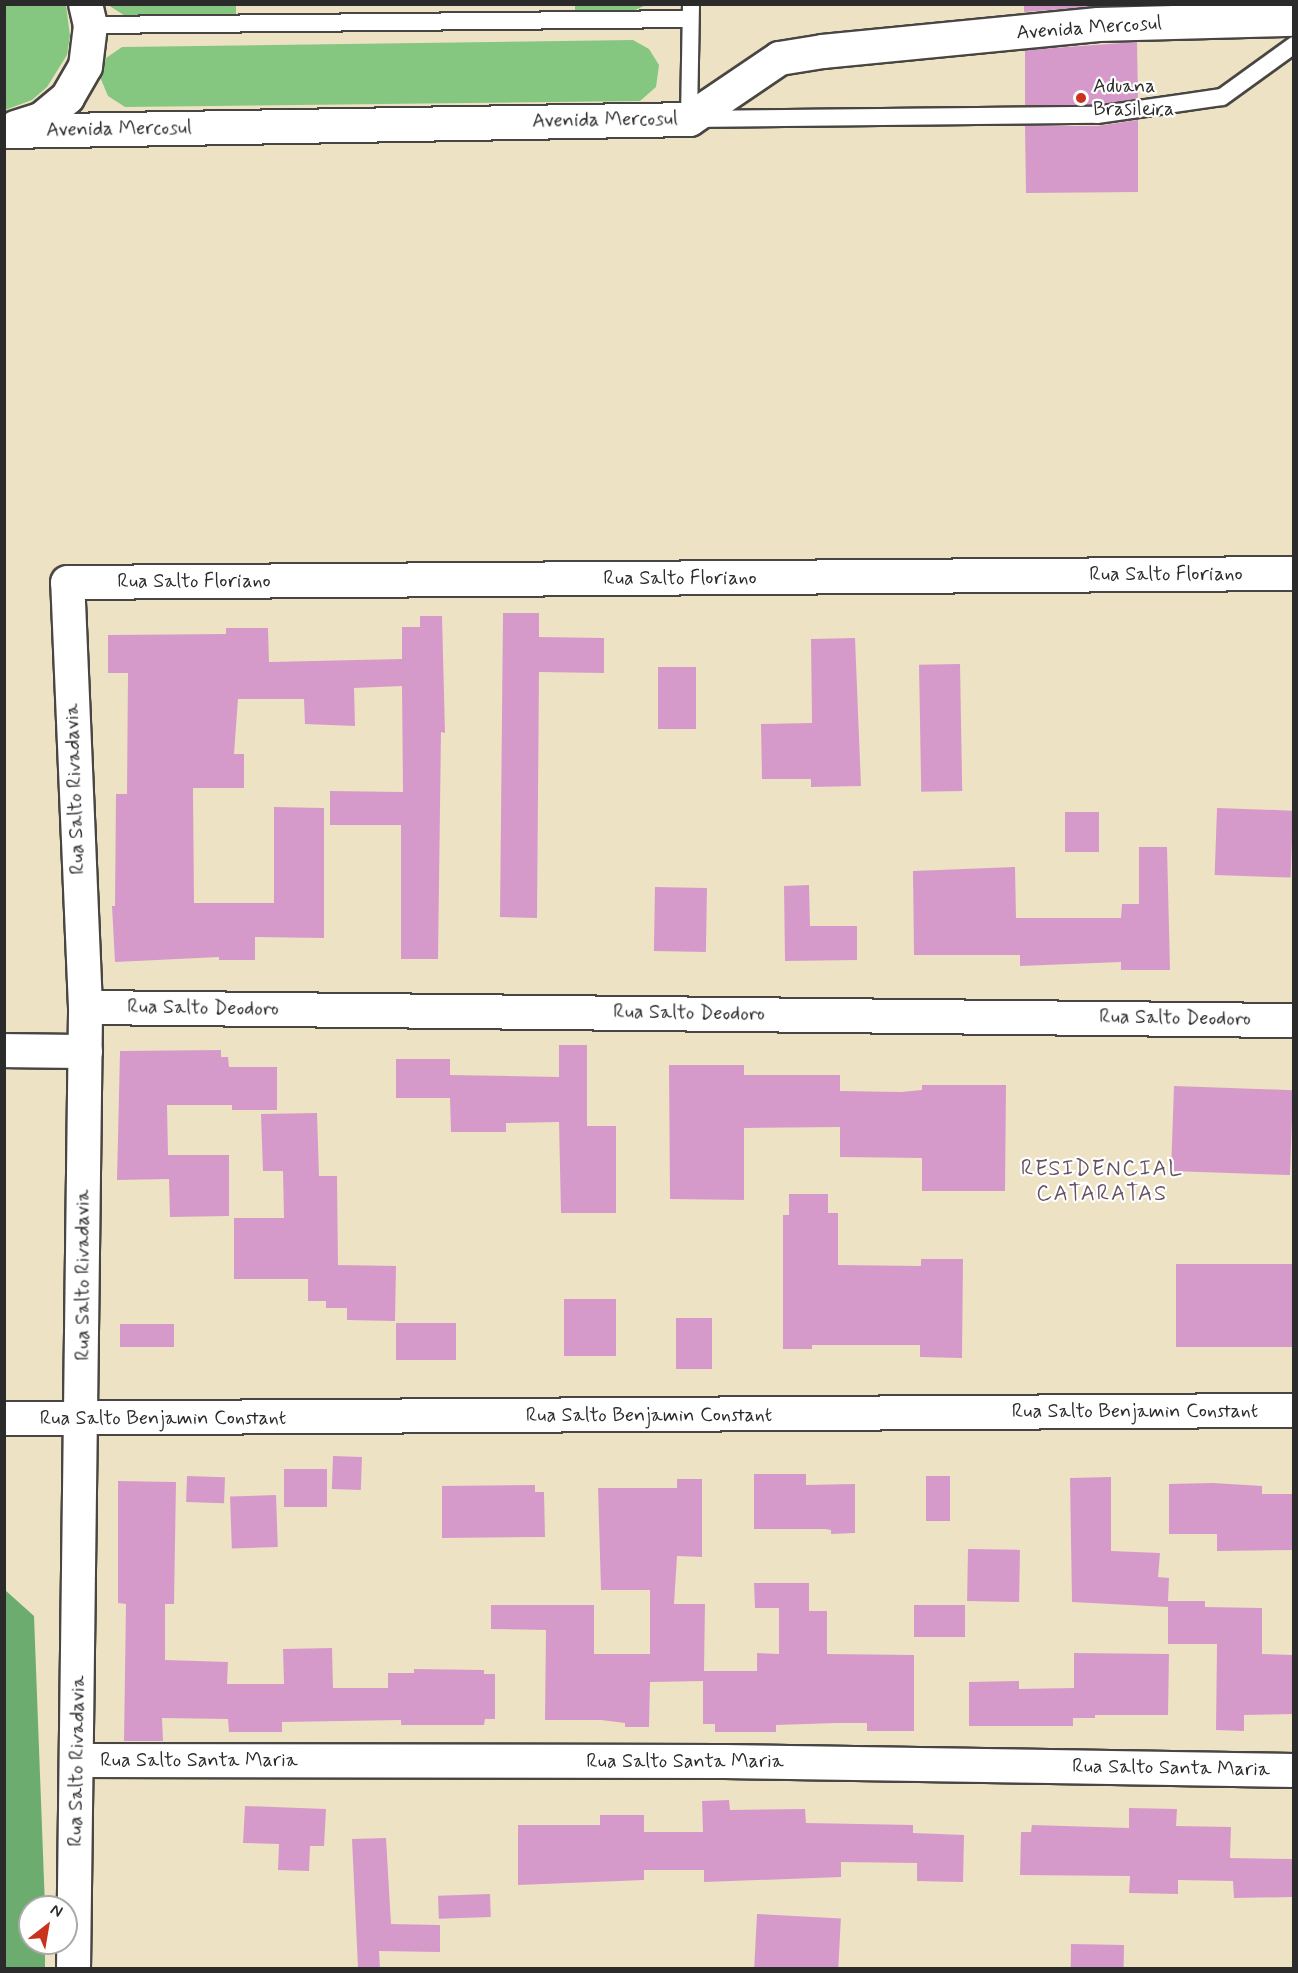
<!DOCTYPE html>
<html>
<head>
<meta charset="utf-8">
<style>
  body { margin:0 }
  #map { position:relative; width:1298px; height:1973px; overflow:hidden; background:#eee2c4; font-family:Mynerve,sans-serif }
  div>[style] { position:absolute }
  .green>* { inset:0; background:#85c780 }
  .forest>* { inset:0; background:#6cac6e }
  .building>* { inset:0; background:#d69aca; transform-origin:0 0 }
  .roads { filter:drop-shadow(2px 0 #484642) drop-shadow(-2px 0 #484642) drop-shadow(0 2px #484642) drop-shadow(0 -2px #484642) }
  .service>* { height:16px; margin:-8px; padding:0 8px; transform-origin:8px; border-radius:8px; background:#fff }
  .minor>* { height:33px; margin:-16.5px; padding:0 16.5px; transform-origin:16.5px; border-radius:16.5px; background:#fff }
  .trunk>* { height:33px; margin:-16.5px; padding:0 16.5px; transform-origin:16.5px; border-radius:16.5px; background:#fff }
  .dots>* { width:16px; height:16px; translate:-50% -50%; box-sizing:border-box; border:3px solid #fff; border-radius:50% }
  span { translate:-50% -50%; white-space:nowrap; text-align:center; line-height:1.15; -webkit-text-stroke:4.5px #fff; paint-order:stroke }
  .street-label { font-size:20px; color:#2b2b2b }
  .poi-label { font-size:20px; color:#2b2b2b }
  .left { translate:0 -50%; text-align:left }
  .quarter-label { font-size:22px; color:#675263; letter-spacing:1.5px }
  .frame { position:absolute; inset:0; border:6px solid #2b2b2b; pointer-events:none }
  .north { position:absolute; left:18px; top:1895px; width:60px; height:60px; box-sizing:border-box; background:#fff; border:2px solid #aaa; border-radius:50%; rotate:31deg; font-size:16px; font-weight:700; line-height:24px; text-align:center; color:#2b2b2b }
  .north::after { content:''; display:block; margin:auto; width:21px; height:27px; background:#c8321e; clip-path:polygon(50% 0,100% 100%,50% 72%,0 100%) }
</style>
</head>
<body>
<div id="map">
  <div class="green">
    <i style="clip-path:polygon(4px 5px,66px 5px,70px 36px,67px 55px,47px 87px,32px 100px,5px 110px)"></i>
    <i style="clip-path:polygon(108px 5px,236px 5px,236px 14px,127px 17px)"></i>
    <i style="clip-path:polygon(575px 5px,646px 5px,633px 11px,575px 11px)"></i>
    <i style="clip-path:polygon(633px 40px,649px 49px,659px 65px,656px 87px,640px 101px,125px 107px,108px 96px,100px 77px,106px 58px,122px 47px)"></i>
  </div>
  <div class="forest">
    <i style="clip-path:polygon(5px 1590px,34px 1616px,45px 1907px,30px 1907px,30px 1943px,45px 1943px,45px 1968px,5px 1968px)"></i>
  </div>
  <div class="building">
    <i style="clip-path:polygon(1024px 4px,1127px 4px,1024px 12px)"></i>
    <i style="clip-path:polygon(1137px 42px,1138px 99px,1096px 105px,1025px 105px,1025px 50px)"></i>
    <i style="clip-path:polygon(1138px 120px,1138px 192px,1026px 193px,1025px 126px,1097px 126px)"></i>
    <i style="clip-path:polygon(503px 613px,539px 613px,539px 637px,604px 638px,604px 673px,539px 672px,537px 918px,500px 917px)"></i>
    <i style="clip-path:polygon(420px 616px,442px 616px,445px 733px,441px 732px,438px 959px,401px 959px,401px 825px,330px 825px,330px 791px,403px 792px,402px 686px,354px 688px,355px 726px,305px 724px,304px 699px,238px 699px,234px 754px,244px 754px,244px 788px,193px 788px,194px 903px,274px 903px,274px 807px,324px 808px,324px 938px,255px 937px,255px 960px,219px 960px,219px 957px,115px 962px,112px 906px,115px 906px,116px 794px,127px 794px,128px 673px,108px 673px,108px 635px,226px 634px,226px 628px,268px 628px,269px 662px,402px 659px,402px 627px,420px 627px)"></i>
    <i style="clip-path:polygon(855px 638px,861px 786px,811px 787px,811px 779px,762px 779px,761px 724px,812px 723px,811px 639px)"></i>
    <i style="left:960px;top:664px;width:127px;height:41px;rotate:89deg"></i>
    <i style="left:658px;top:667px;width:38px;height:62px"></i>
    <i style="left:1217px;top:808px;width:76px;height:67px;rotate:2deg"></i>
    <i style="left:1065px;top:812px;width:34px;height:40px"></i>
    <i style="clip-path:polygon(1139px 847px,1167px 847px,1170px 970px,1121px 970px,1121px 962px,1020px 966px,1020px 955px,914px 955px,913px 871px,1015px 867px,1016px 918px,1121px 918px,1122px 904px,1139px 904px)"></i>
    <i style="clip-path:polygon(809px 885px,810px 926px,857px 926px,857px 960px,785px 961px,784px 886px)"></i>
    <i style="left:655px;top:887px;width:52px;height:64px;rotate:1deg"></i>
    <i style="clip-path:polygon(559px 1045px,587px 1045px,587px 1126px,616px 1126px,616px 1213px,561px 1213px,559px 1122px,506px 1123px,506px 1132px,451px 1132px,450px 1098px,396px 1098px,396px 1059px,450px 1059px,450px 1075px,559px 1077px)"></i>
    <i style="clip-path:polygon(221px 1050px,221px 1057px,228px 1057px,229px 1067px,277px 1067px,277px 1110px,232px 1110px,232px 1105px,167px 1105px,168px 1155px,229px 1155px,229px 1216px,170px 1217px,169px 1179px,117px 1180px,120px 1051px)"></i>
    <i style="clip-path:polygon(669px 1065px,744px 1065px,744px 1075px,840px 1075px,840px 1091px,901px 1092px,922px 1090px,922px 1085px,1006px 1085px,1005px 1191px,922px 1191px,922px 1158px,840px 1157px,840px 1127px,744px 1128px,744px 1200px,670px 1199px)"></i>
    <i style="left:1174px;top:1086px;width:119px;height:85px;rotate:2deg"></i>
    <i style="clip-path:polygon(317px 1113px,319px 1176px,337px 1176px,338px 1265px,396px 1266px,395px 1321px,347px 1320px,347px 1308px,326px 1308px,326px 1301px,308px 1301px,308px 1279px,234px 1279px,234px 1218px,284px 1218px,283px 1171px,263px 1171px,261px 1114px)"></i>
    <i style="clip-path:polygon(789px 1194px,828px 1194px,828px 1213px,838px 1213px,838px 1265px,921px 1266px,921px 1259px,963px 1259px,962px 1358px,920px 1357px,920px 1345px,812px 1345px,812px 1349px,783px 1349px,783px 1215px,789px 1215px)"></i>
    <i style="left:1293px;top:1264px;width:83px;height:117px;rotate:90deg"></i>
    <i style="left:564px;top:1299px;width:52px;height:57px"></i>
    <i style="left:676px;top:1318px;width:36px;height:51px"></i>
    <i style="left:396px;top:1323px;width:60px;height:37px"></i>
    <i style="left:120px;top:1324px;width:54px;height:23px"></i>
    <i style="left:333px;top:1456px;width:29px;height:33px;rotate:2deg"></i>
    <i style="left:327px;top:1469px;width:38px;height:43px;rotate:90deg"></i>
    <i style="clip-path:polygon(754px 1474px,806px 1474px,806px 1485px,855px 1484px,855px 1533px,831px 1534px,831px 1530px,825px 1529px,754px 1529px)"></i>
    <i style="left:187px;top:1476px;width:38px;height:26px;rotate:2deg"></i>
    <i style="left:926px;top:1476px;width:24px;height:45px"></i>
    <i style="clip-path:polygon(1111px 1477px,1111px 1551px,1160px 1553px,1158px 1577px,1169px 1578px,1168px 1601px,1205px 1601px,1205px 1607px,1262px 1608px,1262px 1654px,1293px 1655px,1293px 1714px,1244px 1715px,1244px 1731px,1216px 1730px,1217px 1644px,1168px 1644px,1168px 1607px,1072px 1602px,1070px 1478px)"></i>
    <i style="clip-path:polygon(677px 1479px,702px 1479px,702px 1557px,677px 1556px,674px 1604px,705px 1604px,704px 1671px,757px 1671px,757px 1653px,779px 1654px,779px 1608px,755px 1608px,754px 1583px,809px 1583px,809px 1611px,827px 1611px,827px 1654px,914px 1655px,914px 1731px,867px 1731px,867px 1723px,836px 1723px,776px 1725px,776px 1732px,715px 1732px,715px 1724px,703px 1724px,703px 1681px,650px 1682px,649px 1727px,625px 1727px,625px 1723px,601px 1720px,545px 1720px,546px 1630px,491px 1629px,491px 1605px,594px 1605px,594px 1654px,650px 1654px,650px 1590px,601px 1590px,598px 1488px,677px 1488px)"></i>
    <i style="clip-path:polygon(118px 1481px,176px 1482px,174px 1604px,165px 1604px,165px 1660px,228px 1662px,227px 1684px,284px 1684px,283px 1649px,332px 1648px,333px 1688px,388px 1688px,388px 1673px,414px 1673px,414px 1669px,484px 1670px,484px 1674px,495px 1674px,495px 1719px,485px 1719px,484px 1725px,401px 1725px,401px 1720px,282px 1722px,282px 1732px,229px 1732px,228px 1719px,162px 1718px,163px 1741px,124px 1741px,126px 1604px,118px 1603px)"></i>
    <i style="clip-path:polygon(1213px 1483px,1262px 1486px,1262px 1494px,1293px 1494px,1293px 1550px,1217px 1551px,1217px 1534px,1169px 1534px,1169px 1484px)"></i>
    <i style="clip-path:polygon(535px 1485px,535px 1492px,544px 1492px,545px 1537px,442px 1538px,442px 1486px)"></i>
    <i style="left:276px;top:1495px;width:52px;height:46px;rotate:88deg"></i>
    <i style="left:968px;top:1549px;width:52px;height:52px;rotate:1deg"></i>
    <i style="left:914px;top:1605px;width:51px;height:32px"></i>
    <i style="clip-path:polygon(1074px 1653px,1169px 1654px,1168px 1715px,1095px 1715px,1095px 1718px,1073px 1718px,1073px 1726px,969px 1726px,969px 1682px,1019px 1681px,1019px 1689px,1074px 1688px)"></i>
    <i style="clip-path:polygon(729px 1800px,730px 1810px,805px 1809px,806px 1823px,913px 1825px,913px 1833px,964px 1835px,963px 1882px,917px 1881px,917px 1863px,841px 1862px,841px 1877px,704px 1882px,704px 1870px,644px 1870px,644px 1880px,518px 1885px,518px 1825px,600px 1825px,600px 1815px,644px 1815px,644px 1832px,703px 1832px,702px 1801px)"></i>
    <i style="clip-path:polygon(245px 1806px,326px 1809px,324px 1846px,310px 1846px,309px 1871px,278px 1870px,279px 1844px,243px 1843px)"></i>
    <i style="clip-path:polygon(1129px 1808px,1177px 1809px,1176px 1826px,1231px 1827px,1230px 1858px,1293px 1859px,1293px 1897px,1234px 1898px,1233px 1881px,1178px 1880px,1178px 1894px,1129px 1893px,1130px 1876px,1020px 1875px,1021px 1832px,1031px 1832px,1032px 1825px,1129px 1828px)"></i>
    <i style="clip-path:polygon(386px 1838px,391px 1924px,440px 1925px,440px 1952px,379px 1951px,380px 1968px,358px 1968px,352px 1839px)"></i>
    <i style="left:490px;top:1894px;width:23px;height:52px;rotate:88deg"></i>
    <i style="left:757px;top:1914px;width:84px;height:54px;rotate:3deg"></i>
    <i style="left:1071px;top:1944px;width:53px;height:24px;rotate:1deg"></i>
  </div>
  <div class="roads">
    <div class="service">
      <i style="left:691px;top:4px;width:115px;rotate:91deg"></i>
      <i style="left:689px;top:119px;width:408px;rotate:-0.6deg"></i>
      <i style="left:1097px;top:115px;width:126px;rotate:-8.2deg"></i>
      <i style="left:1222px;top:97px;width:89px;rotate:-35.8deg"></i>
      <i style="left:90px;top:25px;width:600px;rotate:-0.57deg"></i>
    </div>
    <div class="minor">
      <i style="left:85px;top:1007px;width:1209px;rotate:0.62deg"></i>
      <i style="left:4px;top:1050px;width:81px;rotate:0.7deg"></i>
      <i style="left:4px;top:1418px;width:1290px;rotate:-0.36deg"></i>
      <i style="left:77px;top:1760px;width:647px;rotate:0.09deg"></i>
      <i style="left:724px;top:1761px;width:570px;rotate:0.9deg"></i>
      <i style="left:73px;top:1968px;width:961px;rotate:-89.28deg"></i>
      <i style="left:85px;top:1007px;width:425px;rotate:-92.4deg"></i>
      <i style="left:67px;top:582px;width:1227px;rotate:-0.42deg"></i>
    </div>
    <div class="trunk">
      <i style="left:15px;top:127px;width:28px;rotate:-18deg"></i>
      <i style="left:42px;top:118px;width:33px;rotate:-40deg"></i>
      <i style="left:67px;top:97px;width:36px;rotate:-60deg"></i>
      <i style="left:85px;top:66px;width:41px;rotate:-83deg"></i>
      <i style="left:90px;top:25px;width:22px;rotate:-103deg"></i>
      <i style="left:4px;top:131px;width:685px;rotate:-1deg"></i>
      <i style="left:689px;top:119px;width:109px;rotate:-34.1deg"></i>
      <i style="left:779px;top:58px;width:44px;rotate:-9.2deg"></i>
      <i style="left:822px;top:51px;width:277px;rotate:-5.6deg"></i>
      <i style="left:1098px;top:24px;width:196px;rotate:-1.5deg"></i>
    </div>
  </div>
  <div class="dots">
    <i style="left:1081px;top:98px;background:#c8321e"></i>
  </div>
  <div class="street-label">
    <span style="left:1089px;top:28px;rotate:-4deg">Avenida Mercosul</span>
    <span style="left:605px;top:120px;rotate:-1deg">Avenida Mercosul</span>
    <span style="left:119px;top:129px;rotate:-1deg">Avenida Mercosul</span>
    <span style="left:1166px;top:574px">Rua Salto Floriano</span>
    <span style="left:680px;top:578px">Rua Salto Floriano</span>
    <span style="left:194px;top:581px">Rua Salto Floriano</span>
    <span style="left:75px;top:789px;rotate:-92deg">Rua Salto Rivadavia</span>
    <span style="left:203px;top:1008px;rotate:1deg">Rua Salto Deodoro</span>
    <span style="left:689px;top:1013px;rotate:1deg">Rua Salto Deodoro</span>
    <span style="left:1175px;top:1018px;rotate:1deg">Rua Salto Deodoro</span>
    <span style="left:83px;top:1275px;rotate:-90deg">Rua Salto Rivadavia</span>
    <span style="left:1135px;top:1411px">Rua Salto Benjamin Constant</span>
    <span style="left:649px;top:1415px">Rua Salto Benjamin Constant</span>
    <span style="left:163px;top:1418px">Rua Salto Benjamin Constant</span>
    <span style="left:199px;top:1760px">Rua Salto Santa Maria</span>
    <span style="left:77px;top:1761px;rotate:-89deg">Rua Salto Rivadavia</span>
    <span style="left:685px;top:1761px">Rua Salto Santa Maria</span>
    <span style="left:1171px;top:1768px;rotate:1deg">Rua Salto Santa Maria</span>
  </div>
  <div class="poi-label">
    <span class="left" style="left:1093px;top:98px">Aduana<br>Brasileira</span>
  </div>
  <div class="quarter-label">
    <span style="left:1102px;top:1182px">RESIDENCIAL<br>CATARATAS</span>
  </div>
  <div class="frame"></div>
  <div class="north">N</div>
</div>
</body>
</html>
